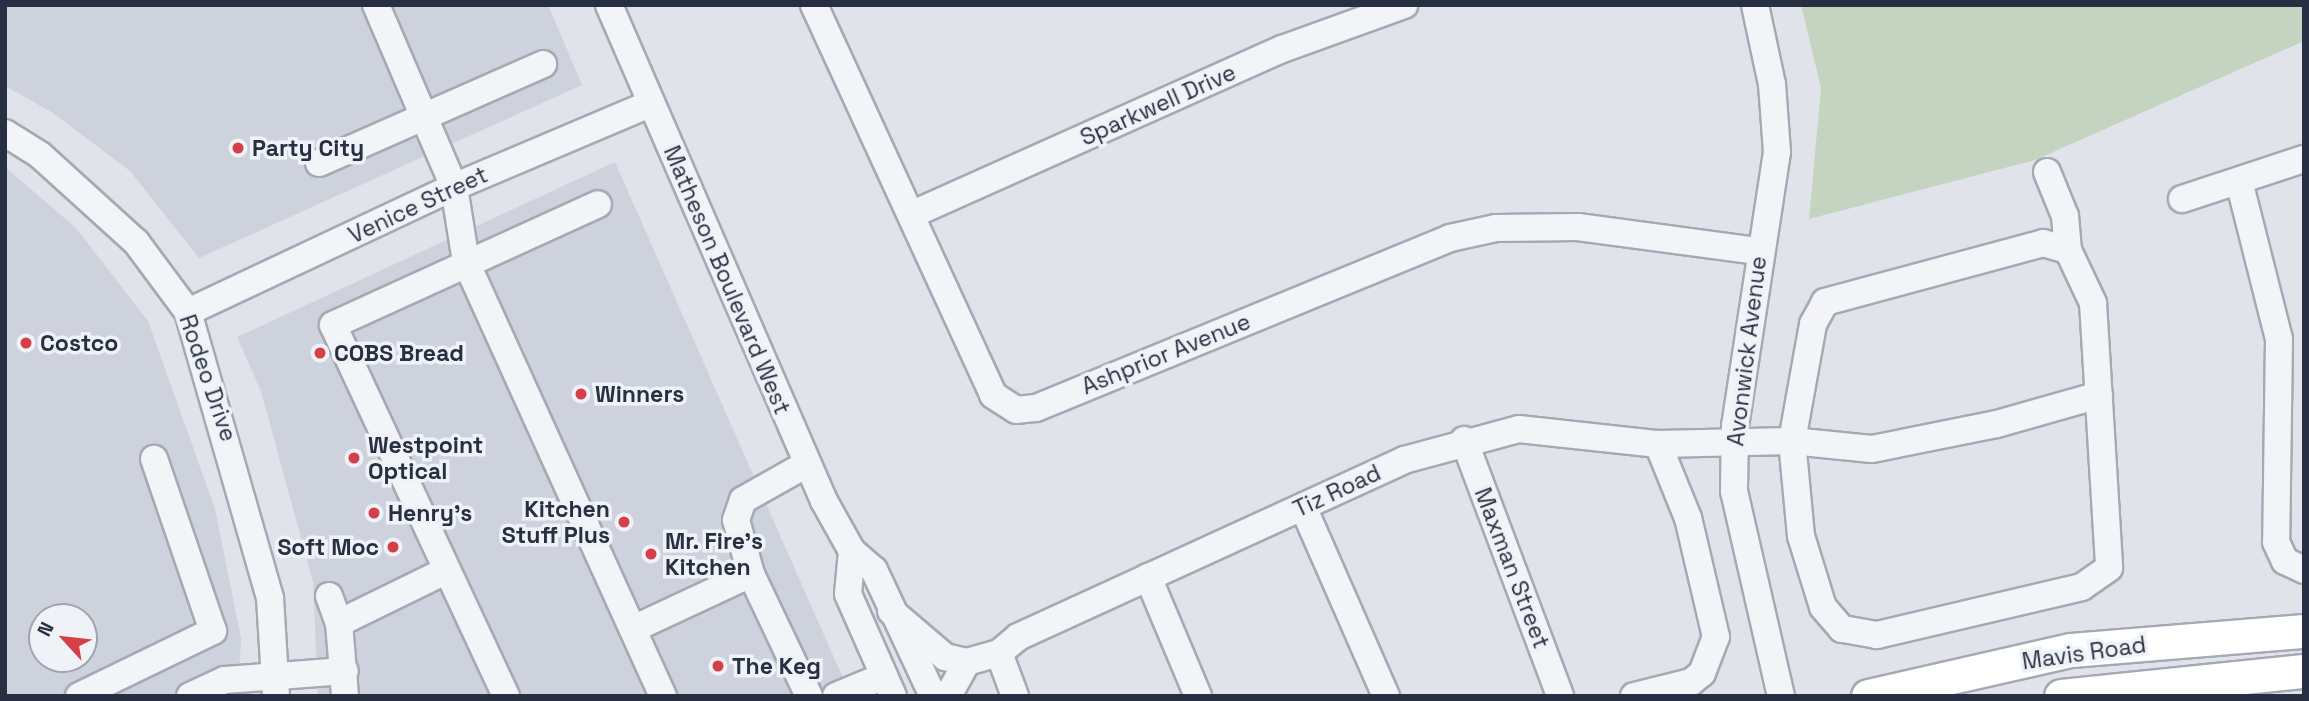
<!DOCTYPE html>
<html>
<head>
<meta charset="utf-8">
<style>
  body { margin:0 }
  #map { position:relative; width:2309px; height:701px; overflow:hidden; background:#e0e3ea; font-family:"Space Grotesk",sans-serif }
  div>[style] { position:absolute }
  .built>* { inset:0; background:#ced2dc }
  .green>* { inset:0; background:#c4d4c1 }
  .roads { filter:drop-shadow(2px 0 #a5a9b4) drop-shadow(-2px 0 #a5a9b4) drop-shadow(0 2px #a5a9b4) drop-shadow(0 -2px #a5a9b4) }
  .minor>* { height:26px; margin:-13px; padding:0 13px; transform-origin:13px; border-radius:13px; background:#f3f4f8 }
  .major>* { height:33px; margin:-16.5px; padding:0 16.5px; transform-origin:16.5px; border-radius:16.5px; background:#fff }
  .dots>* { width:19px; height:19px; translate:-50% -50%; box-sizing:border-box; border:4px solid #eff2f7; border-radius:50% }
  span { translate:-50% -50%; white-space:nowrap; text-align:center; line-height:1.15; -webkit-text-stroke:7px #eff2f7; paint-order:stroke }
  .street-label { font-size:23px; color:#282f42 }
  .poi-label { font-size:23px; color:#282f42; font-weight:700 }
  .left { translate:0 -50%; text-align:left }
  .right { translate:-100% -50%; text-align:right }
  .frame { position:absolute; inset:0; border:7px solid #282f42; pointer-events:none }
  .north { position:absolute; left:28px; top:603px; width:70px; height:70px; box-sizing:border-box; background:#eff2f7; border:2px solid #9fa4af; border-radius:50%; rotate:297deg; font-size:19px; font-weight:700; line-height:28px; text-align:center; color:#282f42 }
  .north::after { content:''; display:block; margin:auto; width:24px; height:32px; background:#d43f49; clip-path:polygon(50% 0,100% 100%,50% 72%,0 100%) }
</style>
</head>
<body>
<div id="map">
  <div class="built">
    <i style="clip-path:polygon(5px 5px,548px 5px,582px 85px,199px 258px,130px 171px,53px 113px,5px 86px)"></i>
    <i style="clip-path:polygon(615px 162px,851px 696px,318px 696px,313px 582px,261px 391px,237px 337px)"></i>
    <i style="clip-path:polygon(evenodd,5px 167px,76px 228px,148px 321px,215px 509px,241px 638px,238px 696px,5px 696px,5px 167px,42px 617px,84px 617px,84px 659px,42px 659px,42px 617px)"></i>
  </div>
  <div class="green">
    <i style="clip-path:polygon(1801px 5px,2304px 5px,2304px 41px,2035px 160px,1809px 219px,1821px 88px)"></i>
  </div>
  <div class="roads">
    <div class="minor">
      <i style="left:376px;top:5px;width:198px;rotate:66.8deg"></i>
      <i style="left:454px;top:187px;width:76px;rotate:80.9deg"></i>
      <i style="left:466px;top:262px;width:477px;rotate:65.6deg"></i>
      <i style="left:609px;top:5px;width:541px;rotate:66.56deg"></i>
      <i style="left:824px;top:501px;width:57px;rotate:60.8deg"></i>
      <i style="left:852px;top:551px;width:29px;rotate:41deg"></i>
      <i style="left:874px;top:570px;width:139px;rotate:64.9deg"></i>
      <i style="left:814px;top:5px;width:429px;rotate:65.3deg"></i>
      <i style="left:993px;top:395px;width:27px;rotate:33deg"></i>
      <i style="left:1016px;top:410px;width:20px;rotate:-6deg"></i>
      <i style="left:1036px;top:408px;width:448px;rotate:-22.3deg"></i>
      <i style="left:1450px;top:238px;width:47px;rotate:-12.3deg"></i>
      <i style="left:1496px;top:228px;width:82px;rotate:-0.7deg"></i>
      <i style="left:1578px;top:227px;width:182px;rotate:7.6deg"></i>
      <i style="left:1755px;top:5px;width:81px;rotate:77.9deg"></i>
      <i style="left:1772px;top:84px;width:68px;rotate:85.8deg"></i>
      <i style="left:1777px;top:152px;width:277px;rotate:98.7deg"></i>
      <i style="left:1735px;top:426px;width:65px;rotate:90.9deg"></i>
      <i style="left:1734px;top:491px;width:210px;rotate:77.1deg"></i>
      <i style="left:5px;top:133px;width:41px;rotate:32.2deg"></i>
      <i style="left:40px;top:155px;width:130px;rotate:42.2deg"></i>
      <i style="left:136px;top:242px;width:87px;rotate:53.4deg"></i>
      <i style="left:188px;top:312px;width:298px;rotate:74deg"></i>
      <i style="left:270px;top:598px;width:98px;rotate:86.5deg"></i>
      <i style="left:319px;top:163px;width:245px;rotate:-23.8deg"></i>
      <i style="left:2047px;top:172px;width:48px;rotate:67.8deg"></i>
      <i style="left:2065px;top:216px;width:34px;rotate:85deg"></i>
      <i style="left:2239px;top:181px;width:163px;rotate:75.8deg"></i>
      <i style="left:2279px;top:339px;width:203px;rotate:90.8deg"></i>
      <i style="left:2276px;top:542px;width:21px;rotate:65deg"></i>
      <i style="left:2285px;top:561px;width:21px;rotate:25deg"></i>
      <i style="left:2182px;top:199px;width:128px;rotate:-18.2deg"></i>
      <i style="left:915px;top:213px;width:402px;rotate:-24.1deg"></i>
      <i style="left:1282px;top:49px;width:130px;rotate:-19.8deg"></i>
      <i style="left:2043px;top:243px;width:26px;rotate:16deg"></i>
      <i style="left:2068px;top:250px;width:59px;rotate:64.7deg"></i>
      <i style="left:2093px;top:303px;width:265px;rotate:86.5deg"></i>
      <i style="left:2109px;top:568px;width:33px;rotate:145deg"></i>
      <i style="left:2082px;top:587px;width:211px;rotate:166.8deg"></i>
      <i style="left:1877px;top:635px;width:36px;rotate:-170deg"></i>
      <i style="left:1842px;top:629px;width:29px;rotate:-131deg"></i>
      <i style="left:1823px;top:607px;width:74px;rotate:-107.2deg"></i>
      <i style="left:1801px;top:536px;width:95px;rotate:-95.4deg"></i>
      <i style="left:1792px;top:441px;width:119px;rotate:-79.8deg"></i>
      <i style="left:1813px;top:324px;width:25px;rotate:-61deg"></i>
      <i style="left:1825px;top:302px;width:226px;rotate:-15.1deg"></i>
      <i style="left:188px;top:312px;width:294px;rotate:-25.2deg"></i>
      <i style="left:454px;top:187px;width:213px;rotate:-23deg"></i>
      <i style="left:1464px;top:440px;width:273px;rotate:69.4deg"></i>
      <i style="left:1303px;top:507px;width:206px;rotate:66.3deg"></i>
      <i style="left:852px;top:551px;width:43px;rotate:95.3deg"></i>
      <i style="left:848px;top:594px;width:111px;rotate:66.2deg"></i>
      <i style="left:751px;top:574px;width:135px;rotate:64.6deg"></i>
      <i style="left:1148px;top:577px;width:129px;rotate:67.2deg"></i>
      <i style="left:329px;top:596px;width:29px;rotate:70deg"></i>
      <i style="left:339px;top:623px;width:73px;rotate:85.3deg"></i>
      <i style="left:891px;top:611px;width:71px;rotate:40.4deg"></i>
      <i style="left:945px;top:657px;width:23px;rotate:13deg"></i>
      <i style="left:967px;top:662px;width:33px;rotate:-16deg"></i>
      <i style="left:999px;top:653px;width:25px;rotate:-40deg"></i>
      <i style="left:1018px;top:637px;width:425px;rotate:-24.6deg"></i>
      <i style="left:1404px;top:460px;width:119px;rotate:-15.1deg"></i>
      <i style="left:1519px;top:429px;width:140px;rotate:6.2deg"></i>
      <i style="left:1658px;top:444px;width:134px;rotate:-1.3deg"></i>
      <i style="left:1792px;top:441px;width:80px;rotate:5.7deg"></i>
      <i style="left:1872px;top:449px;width:127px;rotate:-11.3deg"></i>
      <i style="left:1997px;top:424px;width:106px;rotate:-15.9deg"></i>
      <i style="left:339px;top:623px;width:120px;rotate:-26.1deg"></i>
      <i style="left:633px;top:629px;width:130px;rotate:-25deg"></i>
      <i style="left:751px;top:574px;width:56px;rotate:-105.5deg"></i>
      <i style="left:736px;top:520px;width:21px;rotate:-71deg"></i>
      <i style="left:743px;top:500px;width:73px;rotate:-29.4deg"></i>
      <i style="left:999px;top:653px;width:46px;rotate:69.6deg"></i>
      <i style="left:79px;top:696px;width:149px;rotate:-25.9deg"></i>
      <i style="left:213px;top:631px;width:182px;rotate:-108.9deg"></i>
      <i style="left:190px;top:696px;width:38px;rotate:-25deg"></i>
      <i style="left:225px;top:680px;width:120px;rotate:-4.3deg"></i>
      <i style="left:506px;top:696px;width:409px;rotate:-115deg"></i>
      <i style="left:333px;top:325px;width:291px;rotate:-24.5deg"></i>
      <i style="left:836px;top:696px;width:52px;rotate:-22.6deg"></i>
      <i style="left:948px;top:696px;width:39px;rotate:-61deg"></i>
      <i style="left:1634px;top:696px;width:59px;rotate:-13.8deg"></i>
      <i style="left:1691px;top:682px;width:14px;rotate:-39deg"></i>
      <i style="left:1702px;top:673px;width:39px;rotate:-69deg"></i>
      <i style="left:1716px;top:637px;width:122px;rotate:-103.2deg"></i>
      <i style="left:1688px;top:518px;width:80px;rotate:-112.1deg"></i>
    </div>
    <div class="major">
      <i style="left:1868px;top:696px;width:208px;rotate:-12.8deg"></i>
      <i style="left:2071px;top:650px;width:234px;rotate:-4.7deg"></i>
      <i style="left:2061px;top:696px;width:244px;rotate:-5.9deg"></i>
    </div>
  </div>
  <div class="dots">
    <i style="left:238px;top:148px;background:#d43f49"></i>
    <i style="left:26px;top:343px;background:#d43f49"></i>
    <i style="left:320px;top:353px;background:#d43f49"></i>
    <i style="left:581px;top:394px;background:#d43f49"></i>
    <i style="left:354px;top:458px;background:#d43f49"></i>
    <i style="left:374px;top:513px;background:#d43f49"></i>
    <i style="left:624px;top:522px;background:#d43f49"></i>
    <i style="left:393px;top:547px;background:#d43f49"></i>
    <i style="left:651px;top:554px;background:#d43f49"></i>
    <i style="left:718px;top:666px;background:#d43f49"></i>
  </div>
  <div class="street-label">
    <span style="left:1158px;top:105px;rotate:-24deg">Sparkwell Drive</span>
    <span style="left:418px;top:205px;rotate:-25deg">Venice Street</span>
    <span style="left:727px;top:280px;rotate:67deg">Matheson Boulevard West</span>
    <span style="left:1747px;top:351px;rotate:-83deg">Avonwick Avenue</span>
    <span style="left:1166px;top:354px;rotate:-22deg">Ashprior Avenue</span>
    <span style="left:208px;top:378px;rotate:71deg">Rodeo Drive</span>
    <span style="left:1337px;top:491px;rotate:-25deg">Tiz Road</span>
    <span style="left:1512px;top:568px;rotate:69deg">Maxman Street</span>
    <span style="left:2084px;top:653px;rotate:-8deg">Mavis Road</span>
  </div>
  <div class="poi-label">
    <span class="left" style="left:252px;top:148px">Party City</span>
    <span class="left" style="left:40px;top:343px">Costco</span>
    <span class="left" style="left:334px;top:353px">COBS Bread</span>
    <span class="left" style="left:595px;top:394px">Winners</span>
    <span class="left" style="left:368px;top:458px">Westpoint<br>Optical</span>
    <span class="right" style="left:610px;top:522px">Kitchen<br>Stuff Plus</span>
    <span class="left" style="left:388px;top:513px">Henry's</span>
    <span class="left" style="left:665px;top:554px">Mr. Fire’s<br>Kitchen</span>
    <span class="right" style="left:379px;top:547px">Soft Moc</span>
    <span class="left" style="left:732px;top:666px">The Keg</span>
  </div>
  <div class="frame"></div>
  <div class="north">N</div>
</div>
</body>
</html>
